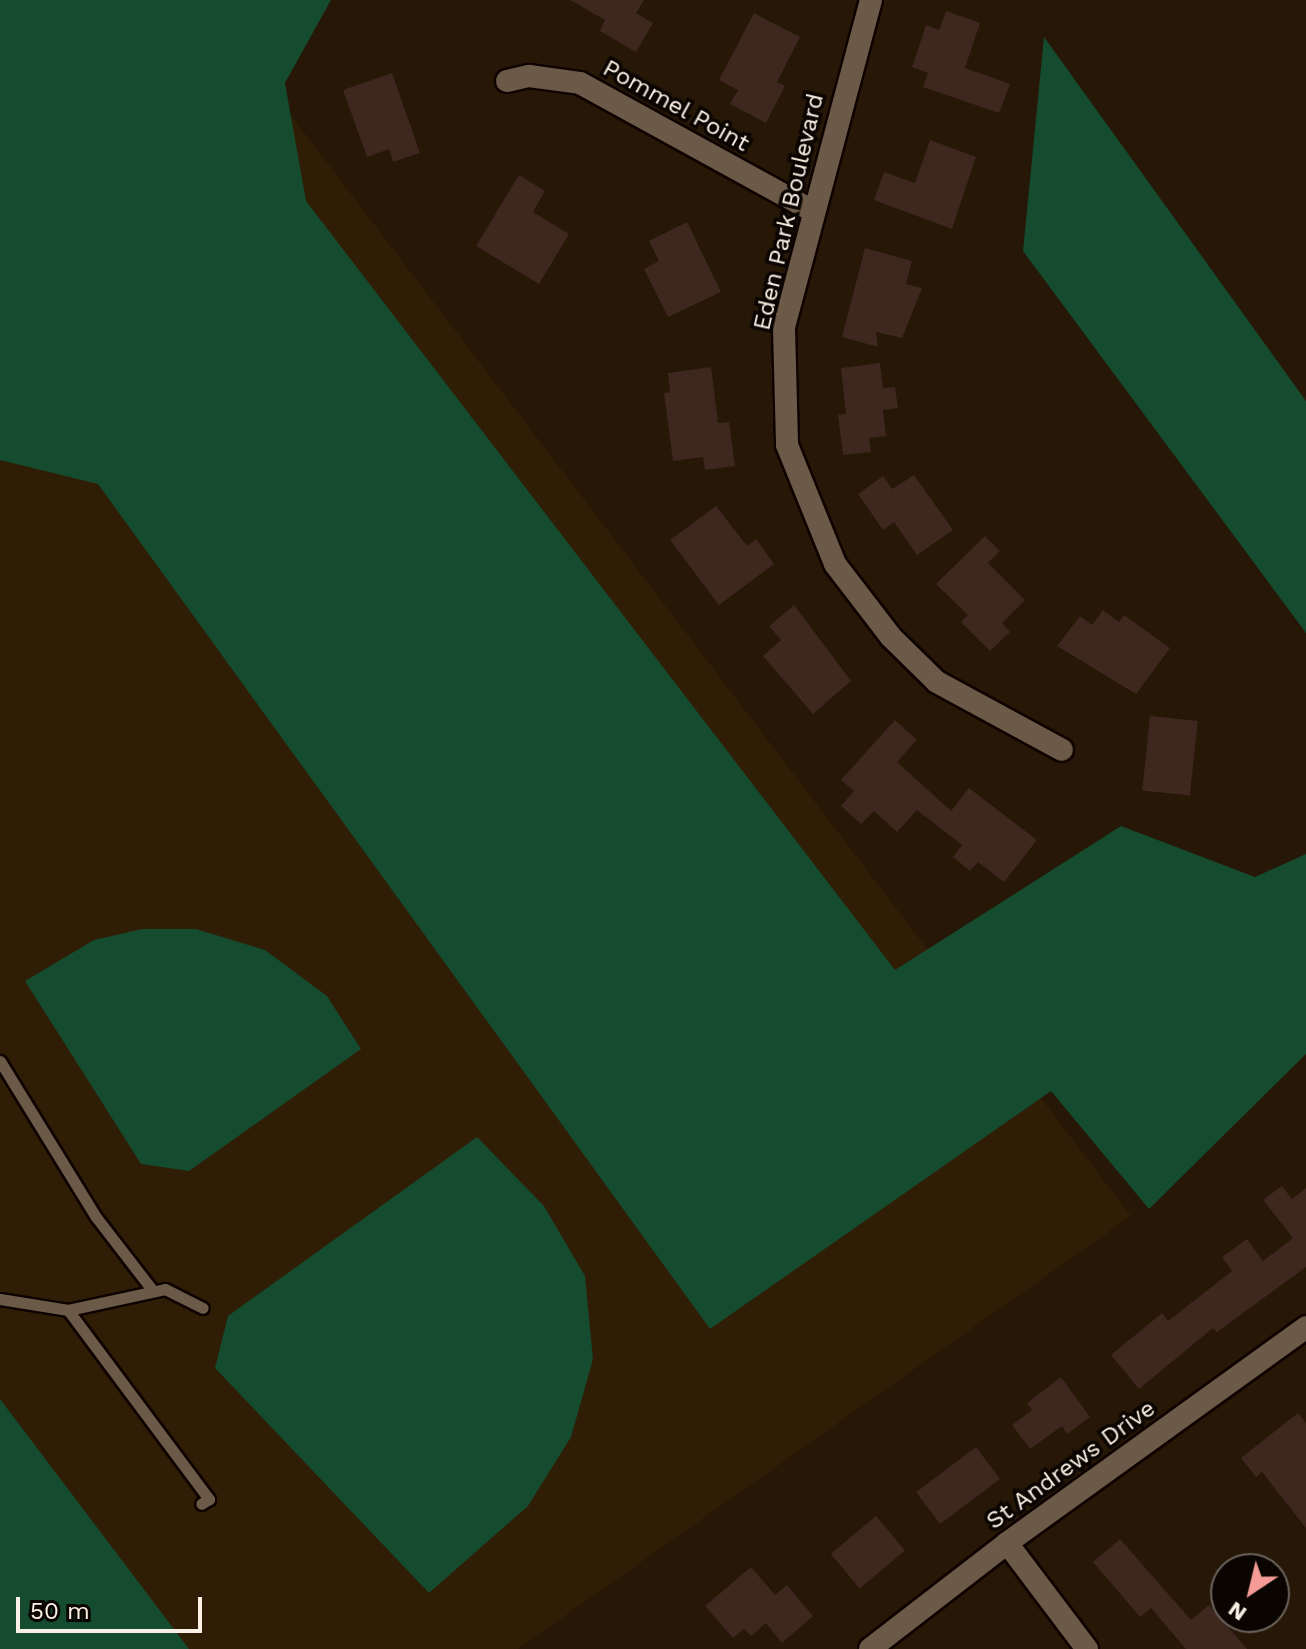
<!DOCTYPE html>
<html>
<head>
<meta charset="utf-8">
<style>
  body { margin:0 }
  #map { position:relative; width:1306px; height:1649px; overflow:hidden; background:#261707; font-family:"Work Sans",sans-serif }
  div>[style] { position:absolute }
  .built>* { inset:0; background:#301d05 }
  .green>* { inset:0; background:#154b2e }
  .building>* { inset:0; background:#3d271e; transform-origin:0 0 }
  .roads { filter:drop-shadow(2px 0 #0e0300) drop-shadow(-2px 0 #0e0300) drop-shadow(0 2px #0e0300) drop-shadow(0 -2px #0e0300) }
  .service>* { height:11px; margin:-5.5px; padding:0 5.5px; transform-origin:5.5px; border-radius:5.5px; background:#6c5a48 }
  .minor>* { height:22px; margin:-11px; padding:0 11px; transform-origin:11px; border-radius:11px; background:#6c5a48 }
  span { translate:-50% -50%; white-space:nowrap; text-align:center; line-height:1.15; -webkit-text-stroke:7px #0a0501; paint-order:stroke }
  .street-label { font-size:24px; color:#faf0e5 }
  .north { position:absolute; left:1210px; top:1553px; width:80px; height:80px; box-sizing:border-box; background:#0a0501; border:2px solid #6a635c; border-radius:50%; rotate:215deg; font-size:22px; font-weight:700; line-height:32px; text-align:center; color:#faf0e5 }
  .north::after { content:''; display:block; margin:auto; width:28px; height:36px; background:#f59b97; clip-path:polygon(50% 0,100% 100%,50% 72%,0 100%) }
  .scale { position:absolute; left:16px; top:1597px; width:186px; height:36px; box-sizing:border-box; border:4px solid #faf0e5; border-top:0; padding-left:10px; font-size:24px; line-height:28px; white-space:nowrap; color:#faf0e5; -webkit-text-stroke:6px #0a0501; paint-order:stroke }
</style>
</head>
<body>
<div id="map">
  <div class="built">
    <i style="clip-path:polygon(0 0,203px 0,1131px 1216px,518px 1649px,0 1649px)"></i>
  </div>
  <div class="green">
    <i style="clip-path:polygon(0 0,331px 0,285px 83px,306px 201px,895px 970px,1121px 826px,1255px 877px,1306px 854px,1306px 1054px,1149px 1209px,1051px 1091px,710px 1329px,98px 484px,0 460px)"></i>
    <i style="clip-path:polygon(1044px 37px,1306px 401px,1306px 633px,1023px 251px)"></i>
    <i style="clip-path:polygon(142px 929px,196px 929px,265px 950px,327px 996px,361px 1049px,189px 1171px,141px 1164px,25px 981px,94px 940px)"></i>
    <i style="clip-path:polygon(477px 1137px,544px 1206px,585px 1276px,593px 1359px,571px 1437px,528px 1506px,429px 1593px,215px 1368px,228px 1316px)"></i>
    <i style="clip-path:polygon(0 1399px,189px 1649px,0 1649px)"></i>
  </div>
  <div class="building">
    <i style="clip-path:polygon(570px 0,644px 0,636px 13px,653px 23px,636px 52px,600px 31px,605px 20px)"></i>
    <i style="clip-path:polygon(946px 11px,980px 23px,965px 68px,1010px 84px,999px 113px,923px 87px,928px 73px,912px 67px,926px 25px,939px 30px)"></i>
    <i style="clip-path:polygon(754px 13px,800px 37px,777px 82px,785px 86px,766px 123px,730px 104px,738px 90px,719px 80px)"></i>
    <i style="clip-path:polygon(392px 73px,420px 153px,393px 162px,389px 149px,367px 157px,343px 90px)"></i>
    <i style="clip-path:polygon(930px 140px,976px 157px,952px 229px,874px 200px,884px 172px,915px 183px)"></i>
    <i style="clip-path:polygon(519px 175px,545px 191px,533px 212px,569px 234px,539px 284px,476px 246px)"></i>
    <i style="clip-path:polygon(687px 222px,721px 292px,668px 317px,644px 269px,659px 261px,649px 241px)"></i>
    <i style="clip-path:polygon(865px 248px,912px 261px,906px 284px,922px 288px,902px 338px,876px 332px,878px 347px,842px 337px)"></i>
    <i style="clip-path:polygon(880px 363px,883px 388px,895px 387px,898px 408px,883px 410px,886px 436px,869px 438px,871px 452px,843px 455px,838px 415px,846px 414px,841px 368px)"></i>
    <i style="clip-path:polygon(711px 367px,718px 423px,729px 422px,735px 466px,705px 470px,703px 457px,673px 461px,664px 393px,670px 392px,668px 373px)"></i>
    <i style="clip-path:polygon(914px 475px,953px 530px,917px 555px,894px 522px,883px 530px,858px 494px,883px 476px,892px 489px)"></i>
    <i style="clip-path:polygon(716px 506px,747px 546px,756px 539px,774px 564px,719px 605px,670px 540px)"></i>
    <i style="clip-path:polygon(985px 536px,1000px 551px,988px 563px,1025px 600px,1002px 623px,1010px 632px,990px 651px,961px 622px,968px 615px,936px 584px)"></i>
    <i style="clip-path:polygon(794px 605px,851px 681px,813px 714px,763px 656px,781px 640px,769px 626px)"></i>
    <i style="clip-path:polygon(1103px 610px,1119px 622px,1124px 615px,1170px 648px,1136px 694px,1057px 646px,1080px 616px,1092px 625px)"></i>
    <i style="left:1150px;top:716px;width:48px;height:75px;rotate:6deg"></i>
    <i style="clip-path:polygon(895px 720px,917px 740px,897px 762px,951px 811px,969px 788px,1037px 840px,1004px 882px,978px 862px,970px 871px,953px 857px,962px 845px,917px 810px,897px 832px,874px 811px,861px 824px,841px 806px,854px 791px,841px 780px)"></i>
    <i style="clip-path:polygon(1282px 1186px,1292px 1199px,1306px 1188px,1306px 1267px,1217px 1332px,1213px 1328px,1139px 1389px,1111px 1355px,1162px 1313px,1168px 1321px,1232px 1271px,1222px 1257px,1247px 1239px,1263px 1261px,1293px 1238px,1263px 1200px)"></i>
    <i style="clip-path:polygon(1061px 1377px,1090px 1417px,1067px 1434px,1062px 1426px,1030px 1449px,1012px 1425px,1032px 1410px,1027px 1403px)"></i>
    <i style="clip-path:polygon(1298px 1413px,1306px 1423px,1306px 1528px,1262px 1472px,1256px 1477px,1241px 1458px)"></i>
    <i style="left:976px;top:1447px;width:40px;height:75px;rotate:53deg"></i>
    <i style="left:876px;top:1516px;width:45px;height:59px;rotate:50deg"></i>
    <i style="clip-path:polygon(1120px 1539px,1191px 1620px,1209px 1605px,1247px 1649px,1186px 1649px,1151px 1608px,1140px 1617px,1093px 1562px)"></i>
    <i style="clip-path:polygon(751px 1567px,775px 1595px,787px 1585px,813px 1616px,782px 1643px,766px 1623px,751px 1636px,744px 1629px,733px 1638px,705px 1606px)"></i>
  </div>
  <div class="roads">
    <div class="service">
      <i style="left:0;top:1061px;width:183px;rotate:58.4deg"></i>
      <i style="left:96px;top:1217px;width:93px;rotate:52.4deg"></i>
      <i style="left:0;top:1299px;width:69px;rotate:9.2deg"></i>
      <i style="left:68px;top:1310px;width:99px;rotate:-12.2deg"></i>
      <i style="left:165px;top:1289px;width:42px;rotate:26.6deg"></i>
      <i style="left:68px;top:1310px;width:236px;rotate:53.3deg"></i>
      <i style="left:209px;top:1499px;width:9px;rotate:148deg"></i>
    </div>
    <div class="minor">
      <i style="left:871px;top:0;width:339px;rotate:104.9deg"></i>
      <i style="left:784px;top:328px;width:117px;rotate:88.5deg"></i>
      <i style="left:787px;top:445px;width:128px;rotate:68deg"></i>
      <i style="left:835px;top:564px;width:92px;rotate:52.5deg"></i>
      <i style="left:891px;top:637px;width:64px;rotate:44.4deg"></i>
      <i style="left:937px;top:682px;width:142px;rotate:28.5deg"></i>
      <i style="left:507px;top:81px;width:23px;rotate:-13deg"></i>
      <i style="left:529px;top:76px;width:51px;rotate:7.8deg"></i>
      <i style="left:580px;top:83px;width:266px;rotate:28.8deg"></i>
      <i style="left:1007px;top:1543px;width:133px;rotate:53deg"></i>
      <i style="left:870px;top:1649px;width:173px;rotate:-37.7deg"></i>
      <i style="left:1007px;top:1543px;width:369px;rotate:-35.8deg"></i>
    </div>
  </div>
  <div class="street-label">
    <span style="left:676px;top:106px;rotate:29deg">Pommel Point</span>
    <span style="left:789px;top:212px;rotate:-77deg">Eden Park Boulevard</span>
    <span style="left:1071px;top:1465px;rotate:-36deg">St Andrews Drive</span>
  </div>
  <div class="north">N</div>
  <div class="scale">50 m</div>
</div>
</body>
</html>
